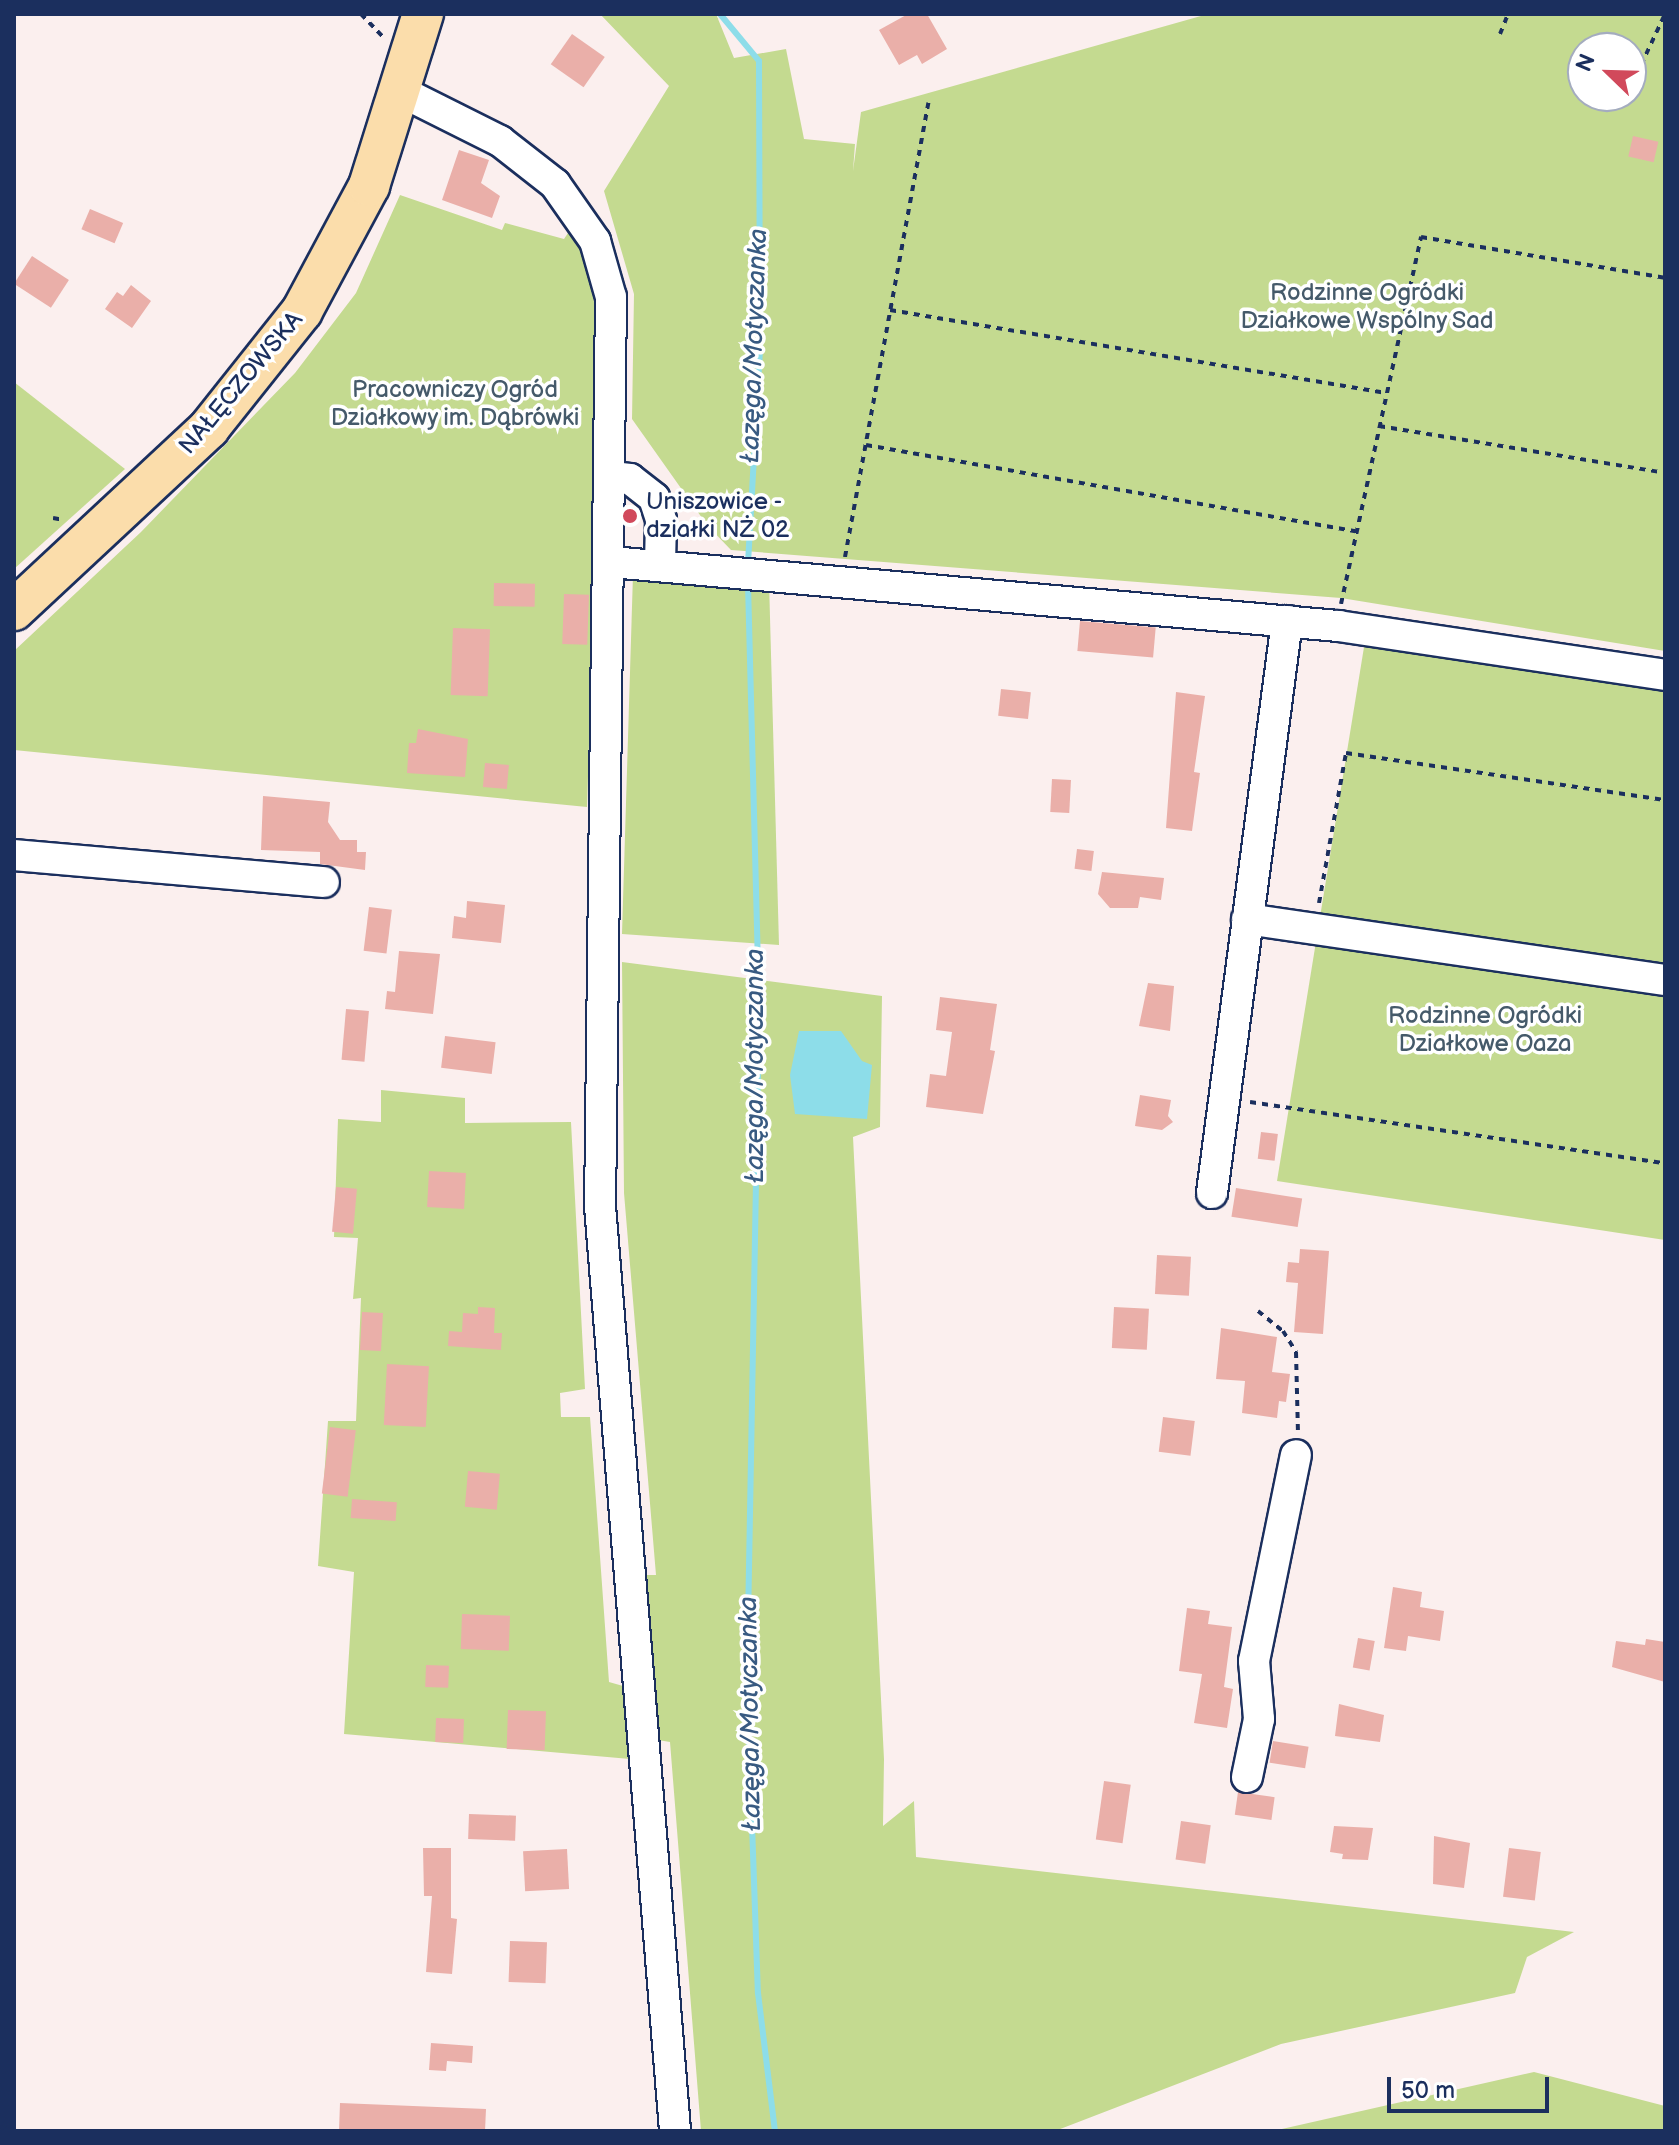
<!DOCTYPE html>
<html>
<head>
<meta charset="utf-8">
<style>
  body { margin:0 }
  #map { position:relative; width:1679px; height:2145px; overflow:hidden; background:#fbefee; font-family:"Balsamiq Sans",sans-serif }
  div>[style] { position:absolute }
  .green>* { inset:0; background:#c4da90 }
  .water>* { inset:0; background:#8ddde9 }
  .stream>* { height:6px; margin:-3px; padding:0 3px; transform-origin:3px; border-radius:3px; background:#8ddde9 }
  .building>* { inset:0; background:#eaafa9; transform-origin:0 0 }
  .path>* { height:4px; margin-top:-2px; transform-origin:0; background:repeating-linear-gradient(90deg,#1b2f5e 0 6px,transparent 0 12px) }
  .roads { filter:drop-shadow(2px 0 #1b2f5e) drop-shadow(-2px 0 #1b2f5e) drop-shadow(0 2px #1b2f5e) drop-shadow(0 -2px #1b2f5e) }
  .minor>* { height:30px; margin:-15px; padding:0 15px; transform-origin:15px; border-radius:15px; background:#fff }
  .major>* { height:40px; margin:-20px; padding:0 20px; transform-origin:20px; border-radius:20px; background:#fbddab }
  .dots>* { width:22px; height:22px; translate:-50% -50%; box-sizing:border-box; border:4px solid #fff; border-radius:50% }
  span { translate:-50% -50%; white-space:nowrap; text-align:center; line-height:1.15; -webkit-text-stroke:7px #fff; paint-order:stroke }
  .park-label { font-size:24px; color:#455a6a }
  .street-label { font-size:24px; color:#1b2f5e }
  .poi-label { font-size:24px; color:#1b2f5e }
  .left { translate:0 -50%; text-align:left }
  .water-label { font-size:26px; color:#385a81; font-style:italic }
  .frame { position:absolute; inset:0; border:16px solid #1b2f5e; pointer-events:none }
  .north { position:absolute; left:1567px; top:32px; width:80px; height:80px; box-sizing:border-box; background:#fff; border:2px solid #a4acbf; border-radius:50%; rotate:293deg; font-size:22px; font-weight:700; line-height:32px; text-align:center; color:#1b2f5e }
  .north::after { content:''; display:block; margin:auto; width:28px; height:36px; background:#d1495b; clip-path:polygon(50% 0,100% 100%,50% 72%,0 100%) }
  .scale { position:absolute; left:1387px; top:2077px; width:162px; height:36px; box-sizing:border-box; border:4px solid #1b2f5e; border-top:0; padding-left:10px; font-size:24px; line-height:28px; white-space:nowrap; color:#1b2f5e; -webkit-text-stroke:6px #fff; paint-order:stroke }
</style>
</head>
<body>
<div id="map">
  <div class="green">
    <i style="clip-path:polygon(evenodd,600px 14px,716px 14px,734px 58px,786px 49px,804px 139px,855px 144px,853px 171px,861px 112px,1208px 14px,1665px 14px,1665px 651px,1341px 598px,731px 550px,707px 525px,632px 419px,634px 294px,604px 191px,669px 86px,600px 14px,1583px 48px,1631px 48px,1631px 96px,1583px 96px,1583px 48px)"></i>
    <i style="clip-path:polygon(400px 195px,502px 230px,505px 223px,564px 239px,572px 227px,583px 245px,592px 281px,601px 376px,587px 807px,14px 750px,14px 651px,141px 532px,295px 373px,356px 293px)"></i>
    <i style="clip-path:polygon(14px 382px,125px 469px,14px 569px)"></i>
    <i style="clip-path:polygon(633px 574px,769px 581px,779px 945px,622px 934px)"></i>
    <i style="clip-path:polygon(1365px 641px,1665px 689px,1665px 1240px,1277px 1181px)"></i>
    <i style="clip-path:polygon(622px 962px,882px 996px,880px 1127px,853px 1137px,884px 1759px,883px 1826px,914px 1801px,916px 1857px,1574px 1932px,1527px 1957px,1515px 1993px,1281px 2044px,1055px 2131px,701px 2131px,670px 1742px,658px 1740px,645px 1575px,656px 1575px,624px 1193px)"></i>
    <i style="clip-path:polygon(381px 1090px,465px 1098px,465px 1123px,571px 1122px,585px 1389px,560px 1393px,561px 1417px,590px 1417px,609px 1682px,623px 1686px,630px 1759px,344px 1734px,354px 1572px,318px 1566px,328px 1421px,356px 1421px,361px 1298px,353px 1299px,358px 1238px,334px 1237px,338px 1119px,381px 1122px)"></i>
    <i style="clip-path:polygon(1534px 2072px,1665px 2106px,1665px 2131px,1273px 2131px)"></i>
  </div>
  <div class="water">
    <i style="clip-path:polygon(799px 1031px,841px 1031px,862px 1061px,872px 1065px,867px 1119px,795px 1114px,790px 1075px)"></i>
  </div>
  <div class="stream">
    <i style="left:720px;top:14px;width:61px;rotate:50.3deg"></i>
    <i style="left:759px;top:61px;width:288px;rotate:89.8deg"></i>
    <i style="left:760px;top:349px;width:216px;rotate:93.2deg"></i>
    <i style="left:748px;top:584px;width:433px;rotate:88.5deg"></i>
    <i style="left:759px;top:1017px;width:664px;rotate:91.04deg"></i>
    <i style="left:747px;top:1681px;width:312px;rotate:88deg"></i>
    <i style="left:758px;top:1993px;width:139px;rotate:83deg"></i>
  </div>
  <div class="building">
    <i style="clip-path:polygon(908px 14px,927px 14px,947px 49px,922px 64px,917px 55px,899px 65px,879px 30px)"></i>
    <i style="left:572px;top:34px;width:40px;height:37px;rotate:35deg"></i>
    <i style="left:1633px;top:136px;width:26px;height:21px;rotate:13deg"></i>
    <i style="clip-path:polygon(459px 150px,489px 160px,481px 183px,500px 196px,492px 218px,442px 200px)"></i>
    <i style="left:90px;top:209px;width:36px;height:22px;rotate:23deg"></i>
    <i style="left:32px;top:256px;width:44px;height:33px;rotate:33deg"></i>
    <i style="clip-path:polygon(131px 285px,151px 301px,132px 328px,105px 309px,117px 292px,123px 296px)"></i>
    <i style="left:494px;top:583px;width:41px;height:23px;rotate:1deg"></i>
    <i style="left:564px;top:594px;width:25px;height:50px;rotate:2deg"></i>
    <i style="left:1080px;top:621px;width:76px;height:30px;rotate:5deg"></i>
    <i style="left:453px;top:628px;width:37px;height:67px;rotate:2deg"></i>
    <i style="left:1001px;top:689px;width:30px;height:27px;rotate:6deg"></i>
    <i style="clip-path:polygon(1176px 692px,1205px 696px,1194px 772px,1200px 773px,1192px 831px,1166px 828px)"></i>
    <i style="clip-path:polygon(418px 729px,468px 739px,465px 777px,407px 773px,409px 743px,416px 743px)"></i>
    <i style="left:485px;top:763px;width:24px;height:24px;rotate:5deg"></i>
    <i style="left:1052px;top:779px;width:19px;height:33px;rotate:3deg"></i>
    <i style="clip-path:polygon(263px 796px,330px 802px,328px 822px,340px 840px,357px 840px,357px 852px,366px 852px,365px 870px,320px 864px,320px 852px,261px 850px)"></i>
    <i style="left:1077px;top:849px;width:17px;height:20px;rotate:7deg"></i>
    <i style="clip-path:polygon(1102px 872px,1164px 878px,1161px 900px,1140px 897px,1138px 908px,1110px 908px,1098px 894px)"></i>
    <i style="clip-path:polygon(467px 901px,505px 905px,501px 943px,452px 938px,454px 916px,466px 918px)"></i>
    <i style="left:369px;top:907px;width:23px;height:44px;rotate:7deg"></i>
    <i style="clip-path:polygon(399px 951px,440px 954px,433px 1014px,385px 1009px,387px 991px,395px 992px)"></i>
    <i style="clip-path:polygon(1148px 983px,1174px 986px,1170px 1031px,1139px 1026px)"></i>
    <i style="clip-path:polygon(940px 997px,997px 1004px,990px 1050px,995px 1051px,983px 1114px,926px 1107px,930px 1074px,946px 1076px,952px 1032px,936px 1030px)"></i>
    <i style="left:346px;top:1009px;width:23px;height:51px;rotate:5deg"></i>
    <i style="left:445px;top:1036px;width:51px;height:32px;rotate:7deg"></i>
    <i style="clip-path:polygon(1140px 1095px,1171px 1100px,1168px 1116px,1173px 1122px,1162px 1130px,1135px 1126px)"></i>
    <i style="left:1261px;top:1132px;width:17px;height:27px;rotate:7deg"></i>
    <i style="left:429px;top:1171px;width:37px;height:36px;rotate:3deg"></i>
    <i style="left:336px;top:1187px;width:21px;height:45px;rotate:5deg"></i>
    <i style="left:1236px;top:1188px;width:67px;height:29px;rotate:9deg"></i>
    <i style="clip-path:polygon(1300px 1249px,1329px 1251px,1323px 1334px,1294px 1332px,1298px 1283px,1286px 1282px,1288px 1262px,1299px 1263px)"></i>
    <i style="left:1157px;top:1255px;width:34px;height:39px;rotate:3deg"></i>
    <i style="clip-path:polygon(478px 1307px,495px 1308px,494px 1333px,502px 1333px,501px 1350px,448px 1346px,449px 1331px,462px 1332px,463px 1313px,478px 1314px)"></i>
    <i style="left:1114px;top:1307px;width:35px;height:41px;rotate:3deg"></i>
    <i style="left:362px;top:1312px;width:21px;height:38px;rotate:3deg"></i>
    <i style="clip-path:polygon(1221px 1328px,1277px 1337px,1272px 1372px,1290px 1374px,1286px 1402px,1279px 1401px,1277px 1418px,1242px 1413px,1245px 1381px,1216px 1379px)"></i>
    <i style="left:387px;top:1364px;width:42px;height:61px;rotate:3deg"></i>
    <i style="left:1163px;top:1417px;width:32px;height:35px;rotate:7deg"></i>
    <i style="left:330px;top:1427px;width:26px;height:67px;rotate:7deg"></i>
    <i style="left:468px;top:1471px;width:32px;height:36px;rotate:5deg"></i>
    <i style="left:352px;top:1499px;width:45px;height:19px;rotate:4deg"></i>
    <i style="clip-path:polygon(1393px 1587px,1422px 1592px,1420px 1607px,1444px 1611px,1440px 1641px,1408px 1636px,1406px 1651px,1384px 1648px)"></i>
    <i style="clip-path:polygon(1187px 1608px,1210px 1611px,1208px 1624px,1232px 1627px,1224px 1687px,1233px 1689px,1227px 1728px,1194px 1723px,1202px 1674px,1179px 1671px)"></i>
    <i style="left:462px;top:1614px;width:48px;height:35px;rotate:2deg"></i>
    <i style="left:1358px;top:1638px;width:17px;height:30px;rotate:10deg"></i>
    <i style="clip-path:polygon(1646px 1639px,1665px 1642px,1665px 1682px,1612px 1667px,1616px 1641px,1645px 1645px)"></i>
    <i style="left:426px;top:1665px;width:23px;height:22px;rotate:2deg"></i>
    <i style="clip-path:polygon(1339px 1704px,1384px 1715px,1380px 1742px,1335px 1736px)"></i>
    <i style="left:508px;top:1710px;width:38px;height:39px;rotate:2deg"></i>
    <i style="left:436px;top:1718px;width:28px;height:24px;rotate:2deg"></i>
    <i style="left:1273px;top:1741px;width:36px;height:22px;rotate:9deg"></i>
    <i style="left:1104px;top:1781px;width:27px;height:59px;rotate:8deg"></i>
    <i style="left:1238px;top:1792px;width:37px;height:23px;rotate:8deg"></i>
    <i style="left:469px;top:1814px;width:47px;height:25px;rotate:2deg"></i>
    <i style="left:1181px;top:1821px;width:30px;height:39px;rotate:8deg"></i>
    <i style="clip-path:polygon(1334px 1826px,1373px 1828px,1368px 1860px,1342px 1859px,1343px 1854px,1330px 1852px)"></i>
    <i style="clip-path:polygon(1434px 1836px,1470px 1843px,1464px 1888px,1433px 1884px)"></i>
    <i style="clip-path:polygon(423px 1848px,451px 1848px,451px 1918px,457px 1919px,452px 1974px,426px 1972px,432px 1896px,424px 1896px)"></i>
    <i style="left:1509px;top:1848px;width:32px;height:49px;rotate:7deg"></i>
    <i style="left:567px;top:1849px;width:40px;height:44px;rotate:87deg"></i>
    <i style="left:510px;top:1941px;width:37px;height:41px;rotate:2deg"></i>
    <i style="clip-path:polygon(431px 2043px,473px 2046px,472px 2063px,447px 2061px,446px 2071px,429px 2070px)"></i>
    <i style="clip-path:polygon(340px 2103px,486px 2109px,485px 2131px,339px 2131px)"></i>
  </div>
  <div class="path">
    <i style="left:361px;top:14px;width:32px;rotate:46deg"></i>
    <i style="left:1500px;top:34px;width:22px;rotate:-68deg"></i>
    <i style="left:1641px;top:65px;width:56px;rotate:-64.8deg"></i>
    <i style="left:890px;top:310px;width:503px;rotate:9.5deg"></i>
    <i style="left:1379px;top:426px;width:290px;rotate:9.3deg"></i>
    <i style="left:866px;top:445px;width:497px;rotate:10deg"></i>
    <i style="left:53px;top:518px;width:11px;rotate:10deg"></i>
    <i style="left:845px;top:557px;width:462px;rotate:-79.6deg"></i>
    <i style="left:1341px;top:604px;width:376px;rotate:-77.7deg"></i>
    <i style="left:1421px;top:237px;width:247px;rotate:9.5deg"></i>
    <i style="left:1319px;top:903px;width:152px;rotate:-79.8deg"></i>
    <i style="left:1346px;top:753px;width:322px;rotate:8.4deg"></i>
    <i style="left:1250px;top:1102px;width:419px;rotate:8.4deg"></i>
    <i style="left:1258px;top:1311px;width:32px;rotate:39deg"></i>
    <i style="left:1283px;top:1331px;width:25px;rotate:58deg"></i>
    <i style="left:1296px;top:1352px;width:80px;rotate:88.6deg"></i>
  </div>
  <div class="roads">
    <div class="minor">
      <i style="left:402px;top:92px;width:110px;rotate:26.6deg"></i>
      <i style="left:500px;top:141px;width:70px;rotate:38deg"></i>
      <i style="left:555px;top:184px;width:70px;rotate:54.9deg"></i>
      <i style="left:595px;top:241px;width:58px;rotate:74.1deg"></i>
      <i style="left:611px;top:297px;width:909px;rotate:90.69deg"></i>
      <i style="left:600px;top:1206px;width:928px;rotate:85.36deg"></i>
      <i style="left:612px;top:477px;width:18px;rotate:6deg"></i>
      <i style="left:630px;top:479px;width:31px;rotate:38deg"></i>
      <i style="left:654px;top:498px;width:23px;rotate:72deg"></i>
      <i style="left:661px;top:520px;width:44px;rotate:91.3deg"></i>
      <i style="left:611px;top:562px;width:730px;rotate:5.03deg"></i>
      <i style="left:1338px;top:626px;width:331px;rotate:8.5deg"></i>
      <i style="left:14px;top:855px;width:311px;rotate:5deg"></i>
      <i style="left:1247px;top:919px;width:422px;rotate:8.3deg"></i>
      <i style="left:1212px;top:1193px;width:577px;rotate:-82.53deg"></i>
      <i style="left:1247px;top:1777px;width:59px;rotate:-78.3deg"></i>
      <i style="left:1259px;top:1719px;width:58px;rotate:-94.9deg"></i>
      <i style="left:1254px;top:1661px;width:210px;rotate:-78.5deg"></i>
    </div>
    <div class="major">
      <i style="left:14px;top:610px;width:267px;rotate:-43deg"></i>
      <i style="left:209px;top:428px;width:149px;rotate:-51.5deg"></i>
      <i style="left:302px;top:311px;width:142px;rotate:-61.8deg"></i>
      <i style="left:369px;top:186px;width:180px;rotate:-72.6deg"></i>
    </div>
  </div>
  <div class="dots">
    <i style="left:630px;top:516px;background:#d1495b"></i>
  </div>
  <div class="park-label">
    <span style="left:1367px;top:307px">Rodzinne Ogródki<br>Działkowe Wspólny Sad</span>
    <span style="left:455px;top:404px">Pracowniczy Ogród<br>Działkowy im. Dąbrówki</span>
    <span style="left:1485px;top:1030px">Rodzinne Ogródki<br>Działkowe Oaza</span>
  </div>
  <div class="street-label">
    <span style="left:241px;top:383px;rotate:-50deg">NAŁĘCZOWSKA</span>
  </div>
  <div class="poi-label">
    <span class="left" style="left:646px;top:516px">Uniszowice -<br>działki NŻ 02</span>
  </div>
  <div class="water-label">
    <span style="left:755px;top:346px;rotate:-88deg">Łazęga/Motyczanka</span>
    <span style="left:756px;top:1066px;rotate:-90deg">Łazęga/Motyczanka</span>
    <span style="left:751px;top:1714px;rotate:-91deg">Łazęga/Motyczanka</span>
  </div>
  <div class="frame"></div>
  <div class="north">N</div>
  <div class="scale">50 m</div>
</div>
</body>
</html>
